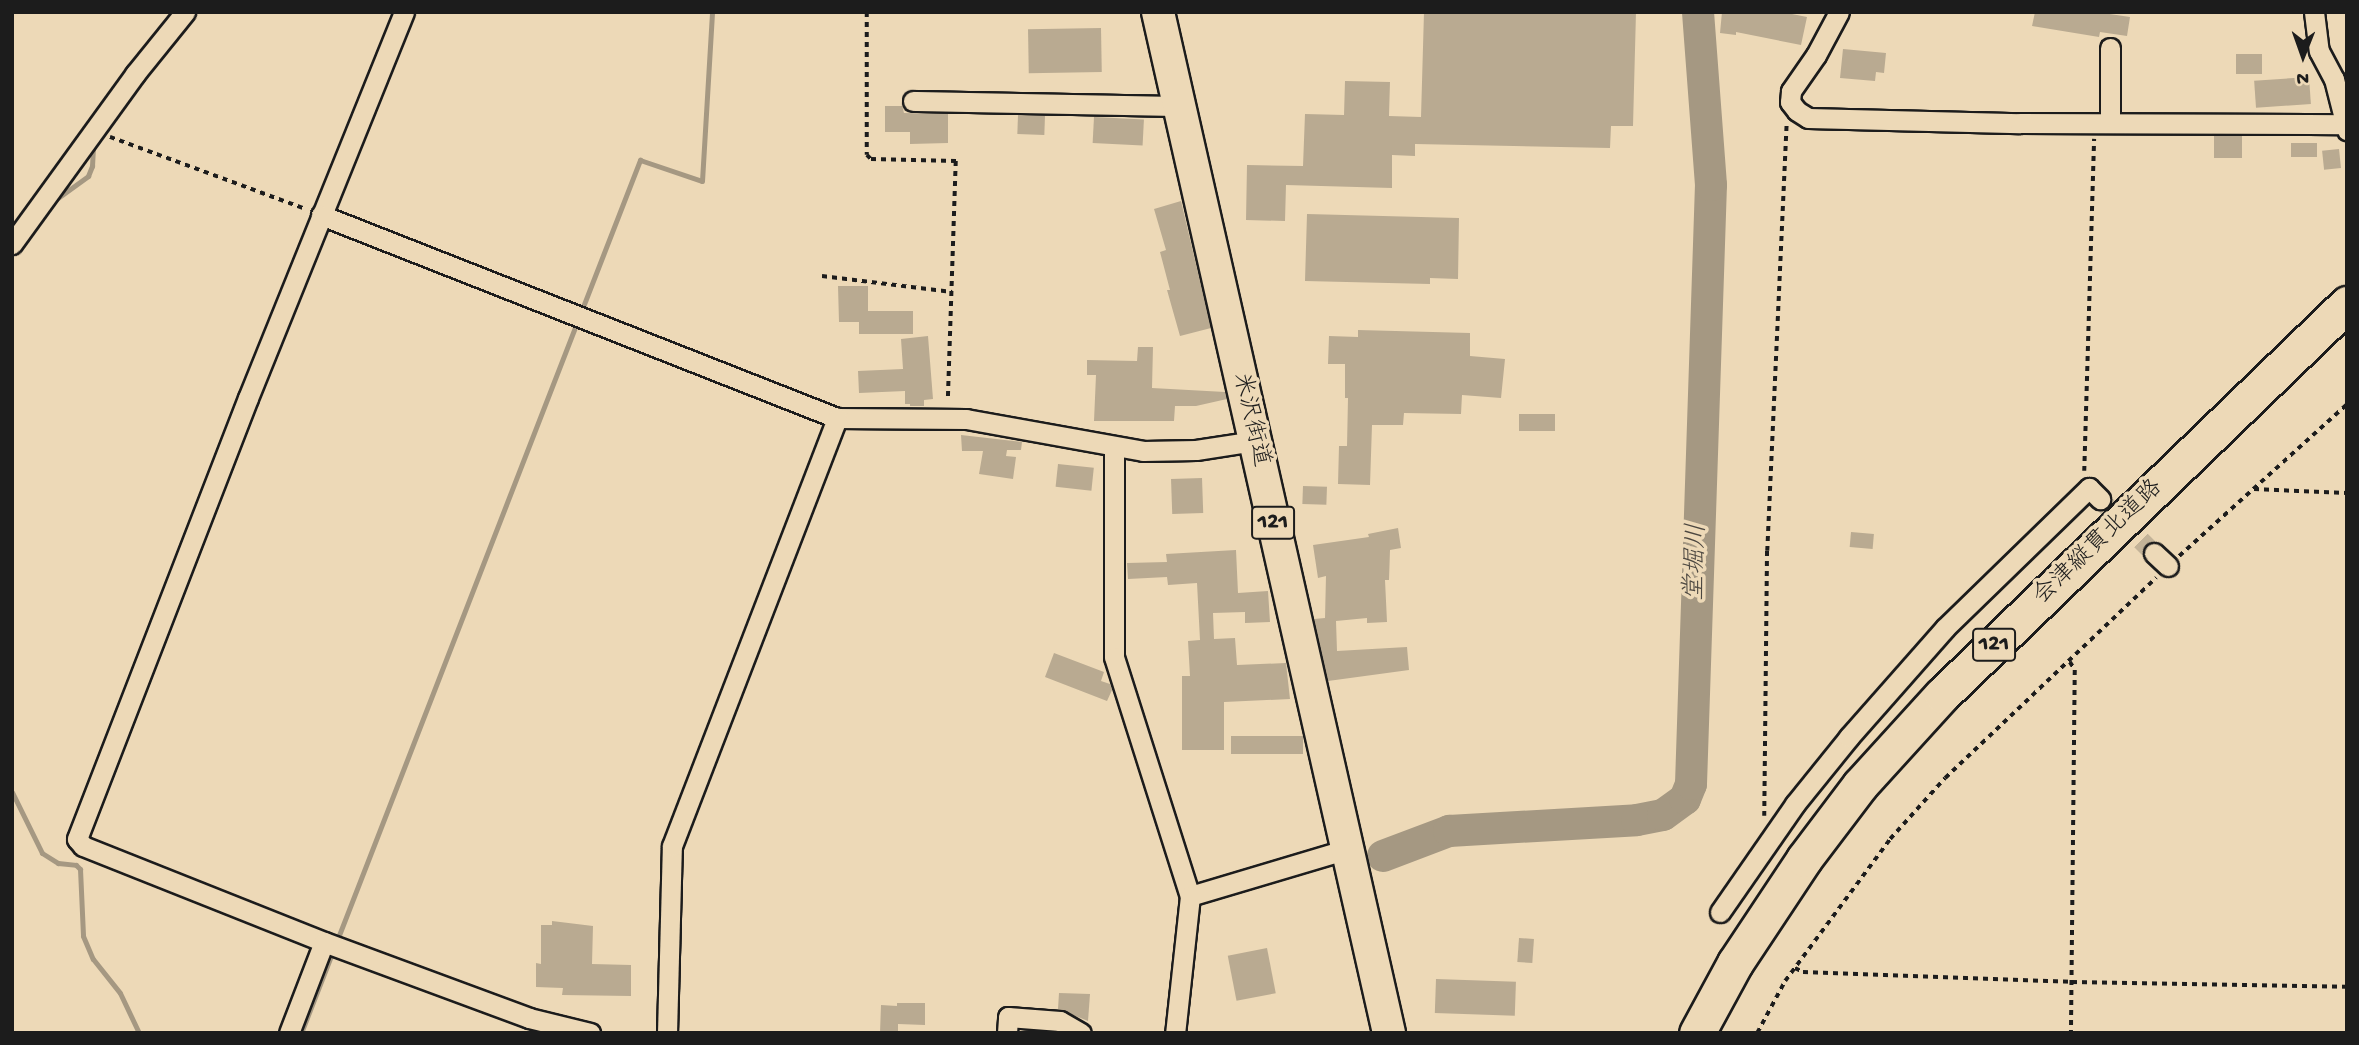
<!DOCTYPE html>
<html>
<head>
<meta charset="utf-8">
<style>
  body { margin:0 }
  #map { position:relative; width:2359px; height:1045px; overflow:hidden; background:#edd9b7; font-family:"Gochi Hand","Klee One",sans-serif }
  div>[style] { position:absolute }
  .stream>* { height:5px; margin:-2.5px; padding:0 2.5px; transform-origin:2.5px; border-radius:2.5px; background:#a59882 }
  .river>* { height:32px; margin:-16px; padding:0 16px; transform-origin:16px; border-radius:16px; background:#a59882 }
  .building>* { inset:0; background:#b9aa91; transform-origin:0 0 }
  .minor-tunnel>* { height:19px; margin-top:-9.5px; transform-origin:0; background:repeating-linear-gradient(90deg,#c3b398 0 19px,transparent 0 29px) }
  .path>* { height:3.5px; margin-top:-1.75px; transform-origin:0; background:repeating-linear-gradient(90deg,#1c1c1c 0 5px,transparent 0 10px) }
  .roads { filter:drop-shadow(2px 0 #1c1c1c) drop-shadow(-2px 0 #1c1c1c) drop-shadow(0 2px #1c1c1c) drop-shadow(0 -2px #1c1c1c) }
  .minor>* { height:19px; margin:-9.5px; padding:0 9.5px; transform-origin:9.5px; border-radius:9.5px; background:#edd9b7 }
  .trunk>* { height:32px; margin:-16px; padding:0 16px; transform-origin:16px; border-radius:16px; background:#edd9b7 }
  .motorway>* { height:35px; margin:-17.5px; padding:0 17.5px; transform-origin:17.5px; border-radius:17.5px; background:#edd9b7 }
  span { translate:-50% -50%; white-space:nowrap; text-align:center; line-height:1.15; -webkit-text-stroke:7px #edd9b7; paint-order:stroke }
  .shield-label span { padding:2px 5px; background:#edd9b7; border:2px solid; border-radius:5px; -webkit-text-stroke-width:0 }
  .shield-label { font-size:23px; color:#1c1c1c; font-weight:700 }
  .street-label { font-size:24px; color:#1c1c1c }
  .water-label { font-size:26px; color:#4c4740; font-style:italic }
  .frame { position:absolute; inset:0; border:14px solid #1c1c1c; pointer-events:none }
  .north { position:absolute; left:2268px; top:21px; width:70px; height:70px; -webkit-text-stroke:5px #edd9b7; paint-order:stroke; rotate:181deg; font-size:19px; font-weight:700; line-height:28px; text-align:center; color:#1c1c1c }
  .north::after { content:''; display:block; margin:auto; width:24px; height:32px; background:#1c1c1c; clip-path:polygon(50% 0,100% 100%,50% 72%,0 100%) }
</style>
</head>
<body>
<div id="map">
  <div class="stream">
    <i style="left:55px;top:200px;width:41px;rotate:-36deg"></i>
    <i style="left:88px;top:176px;width:11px;rotate:-68deg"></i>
    <i style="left:92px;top:166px;width:22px;rotate:-87deg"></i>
    <i style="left:12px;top:792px;width:68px;rotate:63.8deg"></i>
    <i style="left:42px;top:853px;width:19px;rotate:32deg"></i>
    <i style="left:58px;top:863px;width:18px;rotate:6deg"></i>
    <i style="left:76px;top:865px;width:6px;rotate:45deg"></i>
    <i style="left:80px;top:869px;width:67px;rotate:87.4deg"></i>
    <i style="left:83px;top:936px;width:25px;rotate:67deg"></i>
    <i style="left:93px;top:959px;width:43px;rotate:51.5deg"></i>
    <i style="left:120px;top:993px;width:44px;rotate:64.6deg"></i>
    <i style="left:301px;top:1033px;width:937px;rotate:-68.78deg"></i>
    <i style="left:640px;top:160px;width:65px;rotate:18.7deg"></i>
    <i style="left:702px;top:181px;width:169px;rotate:-86.6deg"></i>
  </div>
  <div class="river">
    <i style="left:1383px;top:856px;width:71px;rotate:-20.7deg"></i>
    <i style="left:1449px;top:831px;width:188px;rotate:-3.3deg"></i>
    <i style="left:1637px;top:820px;width:26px;rotate:-11deg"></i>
    <i style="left:1663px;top:815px;width:27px;rotate:-36deg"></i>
    <i style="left:1685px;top:799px;width:16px;rotate:-68deg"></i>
    <i style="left:1691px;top:784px;width:599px;rotate:-88.09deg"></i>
    <i style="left:1711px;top:185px;width:173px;rotate:-94.3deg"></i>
  </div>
  <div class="building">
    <i style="clip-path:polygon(1424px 12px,1636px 12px,1633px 126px,1611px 126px,1610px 148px,1415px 144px,1415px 156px,1392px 155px,1392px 188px,1286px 185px,1285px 221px,1246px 220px,1247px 165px,1303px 166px,1305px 114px,1344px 115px,1345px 81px,1390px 82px,1389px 116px,1421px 117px)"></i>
    <i style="clip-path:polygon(1722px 12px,1782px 12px,1807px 17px,1801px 45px,1736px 32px,1736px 35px,1720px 33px)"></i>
    <i style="clip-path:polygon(2035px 12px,2096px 12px,2130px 17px,2127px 36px,2100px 32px,2099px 37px,2032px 26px)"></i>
    <i style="left:1101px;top:28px;width:44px;height:73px;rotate:89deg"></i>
    <i style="clip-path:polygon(1843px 49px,1886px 53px,1884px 73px,1876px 72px,1875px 81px,1840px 78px)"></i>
    <i style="left:2262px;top:54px;width:20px;height:26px;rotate:90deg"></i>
    <i style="left:2309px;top:77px;width:27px;height:55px;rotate:86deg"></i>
    <i style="clip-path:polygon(885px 106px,902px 106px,904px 113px,948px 114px,948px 143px,910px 144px,910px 132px,885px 132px)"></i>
    <i style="left:1018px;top:115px;width:27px;height:19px;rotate:2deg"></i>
    <i style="left:1094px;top:117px;width:50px;height:26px;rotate:3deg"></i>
    <i style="left:2214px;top:136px;width:28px;height:22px"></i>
    <i style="left:2291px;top:143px;width:26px;height:14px"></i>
    <i style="left:2339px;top:149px;width:19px;height:17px;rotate:84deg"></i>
    <i style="clip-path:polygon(1181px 201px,1211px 328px,1180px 336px,1167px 290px,1170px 290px,1160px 252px,1166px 250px,1154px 209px)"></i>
    <i style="clip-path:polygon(1307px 214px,1459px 218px,1458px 279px,1430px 278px,1430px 284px,1305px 281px)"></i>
    <i style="clip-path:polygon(838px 286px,868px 286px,868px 311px,913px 311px,913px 334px,859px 334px,859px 322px,839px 322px)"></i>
    <i style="clip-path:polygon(1358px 330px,1470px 333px,1470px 356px,1505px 359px,1501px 398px,1462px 395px,1461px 414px,1404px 413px,1403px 425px,1372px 425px,1370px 485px,1338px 484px,1339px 446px,1347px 446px,1348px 398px,1345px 398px,1345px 364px,1328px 364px,1329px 336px,1358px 337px)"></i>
    <i style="clip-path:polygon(928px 336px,933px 399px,924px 400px,924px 406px,910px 406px,910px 404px,905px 404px,905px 391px,859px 393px,858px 371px,903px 369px,901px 339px)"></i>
    <i style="clip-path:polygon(1138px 347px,1153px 347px,1152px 388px,1225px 392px,1227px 399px,1196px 406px,1175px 406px,1174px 421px,1094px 421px,1096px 375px,1087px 375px,1087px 360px,1137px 361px)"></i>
    <i style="left:1519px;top:414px;width:36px;height:17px"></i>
    <i style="clip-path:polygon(961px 435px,1022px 442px,1021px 450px,1007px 450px,1006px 456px,1016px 457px,1013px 479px,979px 474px,983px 451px,962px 451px)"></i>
    <i style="left:1058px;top:464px;width:36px;height:23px;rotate:6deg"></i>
    <i style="left:1202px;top:478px;width:35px;height:31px;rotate:88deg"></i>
    <i style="left:1303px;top:486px;width:24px;height:18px;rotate:2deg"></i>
    <i style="clip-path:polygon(1398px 528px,1401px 548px,1390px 550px,1389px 580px,1385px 580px,1387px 622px,1367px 623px,1367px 618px,1336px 621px,1337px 651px,1407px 647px,1409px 670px,1328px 681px,1314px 619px,1325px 618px,1326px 576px,1318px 578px,1313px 545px,1369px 537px,1368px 534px)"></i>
    <i style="left:1851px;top:532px;width:23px;height:15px;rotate:5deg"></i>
    <i style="clip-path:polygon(1236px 550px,1238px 593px,1268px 591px,1270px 622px,1245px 623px,1245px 612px,1213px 613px,1214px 639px,1235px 638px,1237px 665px,1286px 663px,1290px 699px,1224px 702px,1224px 750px,1182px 750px,1182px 676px,1190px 676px,1188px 641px,1200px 640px,1197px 583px,1168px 585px,1167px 577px,1128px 579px,1127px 563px,1167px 562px,1166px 554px)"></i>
    <i style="clip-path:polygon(1054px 653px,1104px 672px,1101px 681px,1110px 684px,1112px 690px,1107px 701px,1045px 677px)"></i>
    <i style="left:1303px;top:736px;width:18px;height:72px;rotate:90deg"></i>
    <i style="clip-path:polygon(552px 921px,593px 926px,592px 964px,631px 965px,631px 996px,562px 995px,563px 988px,536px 987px,536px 963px,541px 964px,541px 925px,552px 925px)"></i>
    <i style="left:1519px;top:938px;width:15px;height:24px;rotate:4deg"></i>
    <i style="left:1267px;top:948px;width:46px;height:40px;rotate:79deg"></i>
    <i style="left:1436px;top:979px;width:80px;height:34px;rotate:2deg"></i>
    <i style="clip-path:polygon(1059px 993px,1090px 994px,1088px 1021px,1058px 1009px)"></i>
    <i style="clip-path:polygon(897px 1003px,925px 1003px,925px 1025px,898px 1024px,898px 1033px,880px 1033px,881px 1005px,897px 1006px)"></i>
  </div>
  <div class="minor-tunnel">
    <i style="left:2100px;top:499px;width:76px;rotate:45deg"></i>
  </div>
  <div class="path">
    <i style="left:867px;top:12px;width:143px;rotate:90deg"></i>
    <i style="left:867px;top:155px;width:6px;rotate:45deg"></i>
    <i style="left:871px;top:159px;width:85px;rotate:1.3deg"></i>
    <i style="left:956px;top:161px;width:240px;rotate:91.9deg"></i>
    <i style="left:110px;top:137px;width:209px;rotate:20.2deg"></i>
    <i style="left:822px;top:276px;width:131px;rotate:7deg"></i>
    <i style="left:2084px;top:471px;width:332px;rotate:-88.3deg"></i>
    <i style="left:2254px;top:489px;width:93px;rotate:2.5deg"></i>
    <i style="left:2179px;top:556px;width:227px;rotate:-42.1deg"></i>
    <i style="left:2070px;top:662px;width:9px;rotate:58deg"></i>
    <i style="left:2075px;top:670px;width:363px;rotate:90.6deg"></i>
    <i style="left:1764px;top:816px;width:265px;rotate:-89.4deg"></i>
    <i style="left:1767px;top:551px;width:426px;rotate:-87.4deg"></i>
    <i style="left:1795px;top:968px;width:9px;rotate:27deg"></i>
    <i style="left:1803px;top:972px;width:269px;rotate:2.1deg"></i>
    <i style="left:2072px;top:982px;width:275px;rotate:1deg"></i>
    <i style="left:1757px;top:1033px;width:59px;rotate:-61.7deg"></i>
    <i style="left:1785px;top:981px;width:177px;rotate:-53.5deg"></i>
    <i style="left:1890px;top:839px;width:82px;rotate:-48deg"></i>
    <i style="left:1945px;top:778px;width:291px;rotate:-43.5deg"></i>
  </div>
  <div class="roads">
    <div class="minor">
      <i style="left:404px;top:12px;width:416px;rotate:112deg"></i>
      <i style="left:248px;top:398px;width:473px;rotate:111.2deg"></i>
      <i style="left:77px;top:839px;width:9px;rotate:49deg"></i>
      <i style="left:83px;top:846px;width:259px;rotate:21.7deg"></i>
      <i style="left:324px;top:942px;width:219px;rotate:20.3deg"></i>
      <i style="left:529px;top:1018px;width:63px;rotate:13.8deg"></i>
      <i style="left:1839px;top:12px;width:49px;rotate:118.1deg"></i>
      <i style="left:1816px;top:55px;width:44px;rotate:124.8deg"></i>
      <i style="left:1791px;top:91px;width:11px;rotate:95deg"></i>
      <i style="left:1790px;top:102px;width:11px;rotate:52deg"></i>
      <i style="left:1797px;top:111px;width:13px;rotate:32deg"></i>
      <i style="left:1808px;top:118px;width:212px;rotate:1.4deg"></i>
      <i style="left:2020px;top:123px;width:325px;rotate:0.2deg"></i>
      <i style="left:2314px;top:12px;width:39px;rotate:83deg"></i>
      <i style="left:2319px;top:51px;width:32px;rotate:62deg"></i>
      <i style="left:2334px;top:79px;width:53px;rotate:75.7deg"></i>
      <i style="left:2110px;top:48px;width:75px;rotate:90deg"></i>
      <i style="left:913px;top:101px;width:266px;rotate:1.1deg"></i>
      <i style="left:321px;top:215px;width:554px;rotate:21.48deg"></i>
      <i style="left:837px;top:418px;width:129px;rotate:0.4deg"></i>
      <i style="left:966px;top:419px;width:180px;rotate:10.2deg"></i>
      <i style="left:1143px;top:451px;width:53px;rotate:-1.1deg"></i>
      <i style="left:1196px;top:450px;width:60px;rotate:-8.7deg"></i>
      <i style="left:12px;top:244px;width:210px;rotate:-54.1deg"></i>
      <i style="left:135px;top:74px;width:80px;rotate:-51.1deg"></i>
      <i style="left:1114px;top:450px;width:207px;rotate:90deg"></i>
      <i style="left:1114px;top:657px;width:251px;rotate:72.4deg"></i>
      <i style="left:1190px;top:896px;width:138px;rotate:96.2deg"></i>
      <i style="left:2154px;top:553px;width:19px;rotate:43deg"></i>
      <i style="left:1190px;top:896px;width:165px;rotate:-16.6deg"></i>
      <i style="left:1720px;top:912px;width:131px;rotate:-55.2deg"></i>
      <i style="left:1795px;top:804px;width:86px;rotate:-51.1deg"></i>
      <i style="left:1849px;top:737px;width:145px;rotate:-48.6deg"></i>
      <i style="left:1945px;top:628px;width:201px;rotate:-44.2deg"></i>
      <i style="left:2089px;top:488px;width:16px;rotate:45deg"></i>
      <i style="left:289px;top:1033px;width:97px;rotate:-69deg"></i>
      <i style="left:667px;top:1033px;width:187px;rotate:-88.5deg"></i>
      <i style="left:672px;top:846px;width:459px;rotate:-68.9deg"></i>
      <i style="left:1007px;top:1033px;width:16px;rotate:-86deg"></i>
      <i style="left:1008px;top:1017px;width:52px;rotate:4.4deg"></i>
      <i style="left:1060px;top:1021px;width:24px;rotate:30deg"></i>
    </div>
    <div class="trunk">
      <i style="left:1158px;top:12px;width:1047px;rotate:77.25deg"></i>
    </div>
    <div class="motorway">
      <i style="left:1697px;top:1033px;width:80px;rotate:-61.5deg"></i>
      <i style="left:1735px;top:963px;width:125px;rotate:-56.4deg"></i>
      <i style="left:1804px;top:859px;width:93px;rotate:-52.9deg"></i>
      <i style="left:1860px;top:785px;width:122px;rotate:-47.7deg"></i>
      <i style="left:1942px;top:695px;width:563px;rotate:-43.99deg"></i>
    </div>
  </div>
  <div class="shield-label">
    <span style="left:1273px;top:523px">121</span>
    <span style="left:1994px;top:645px">121</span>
  </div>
  <div class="street-label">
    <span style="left:1250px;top:420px;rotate:77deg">米沢街道</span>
    <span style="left:2099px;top:543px;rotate:-44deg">会津縦貫北道路</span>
  </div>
  <div class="water-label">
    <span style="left:1698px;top:562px;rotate:-88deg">堂堀川</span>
  </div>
  <div class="frame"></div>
  <div class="north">N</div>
</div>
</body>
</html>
